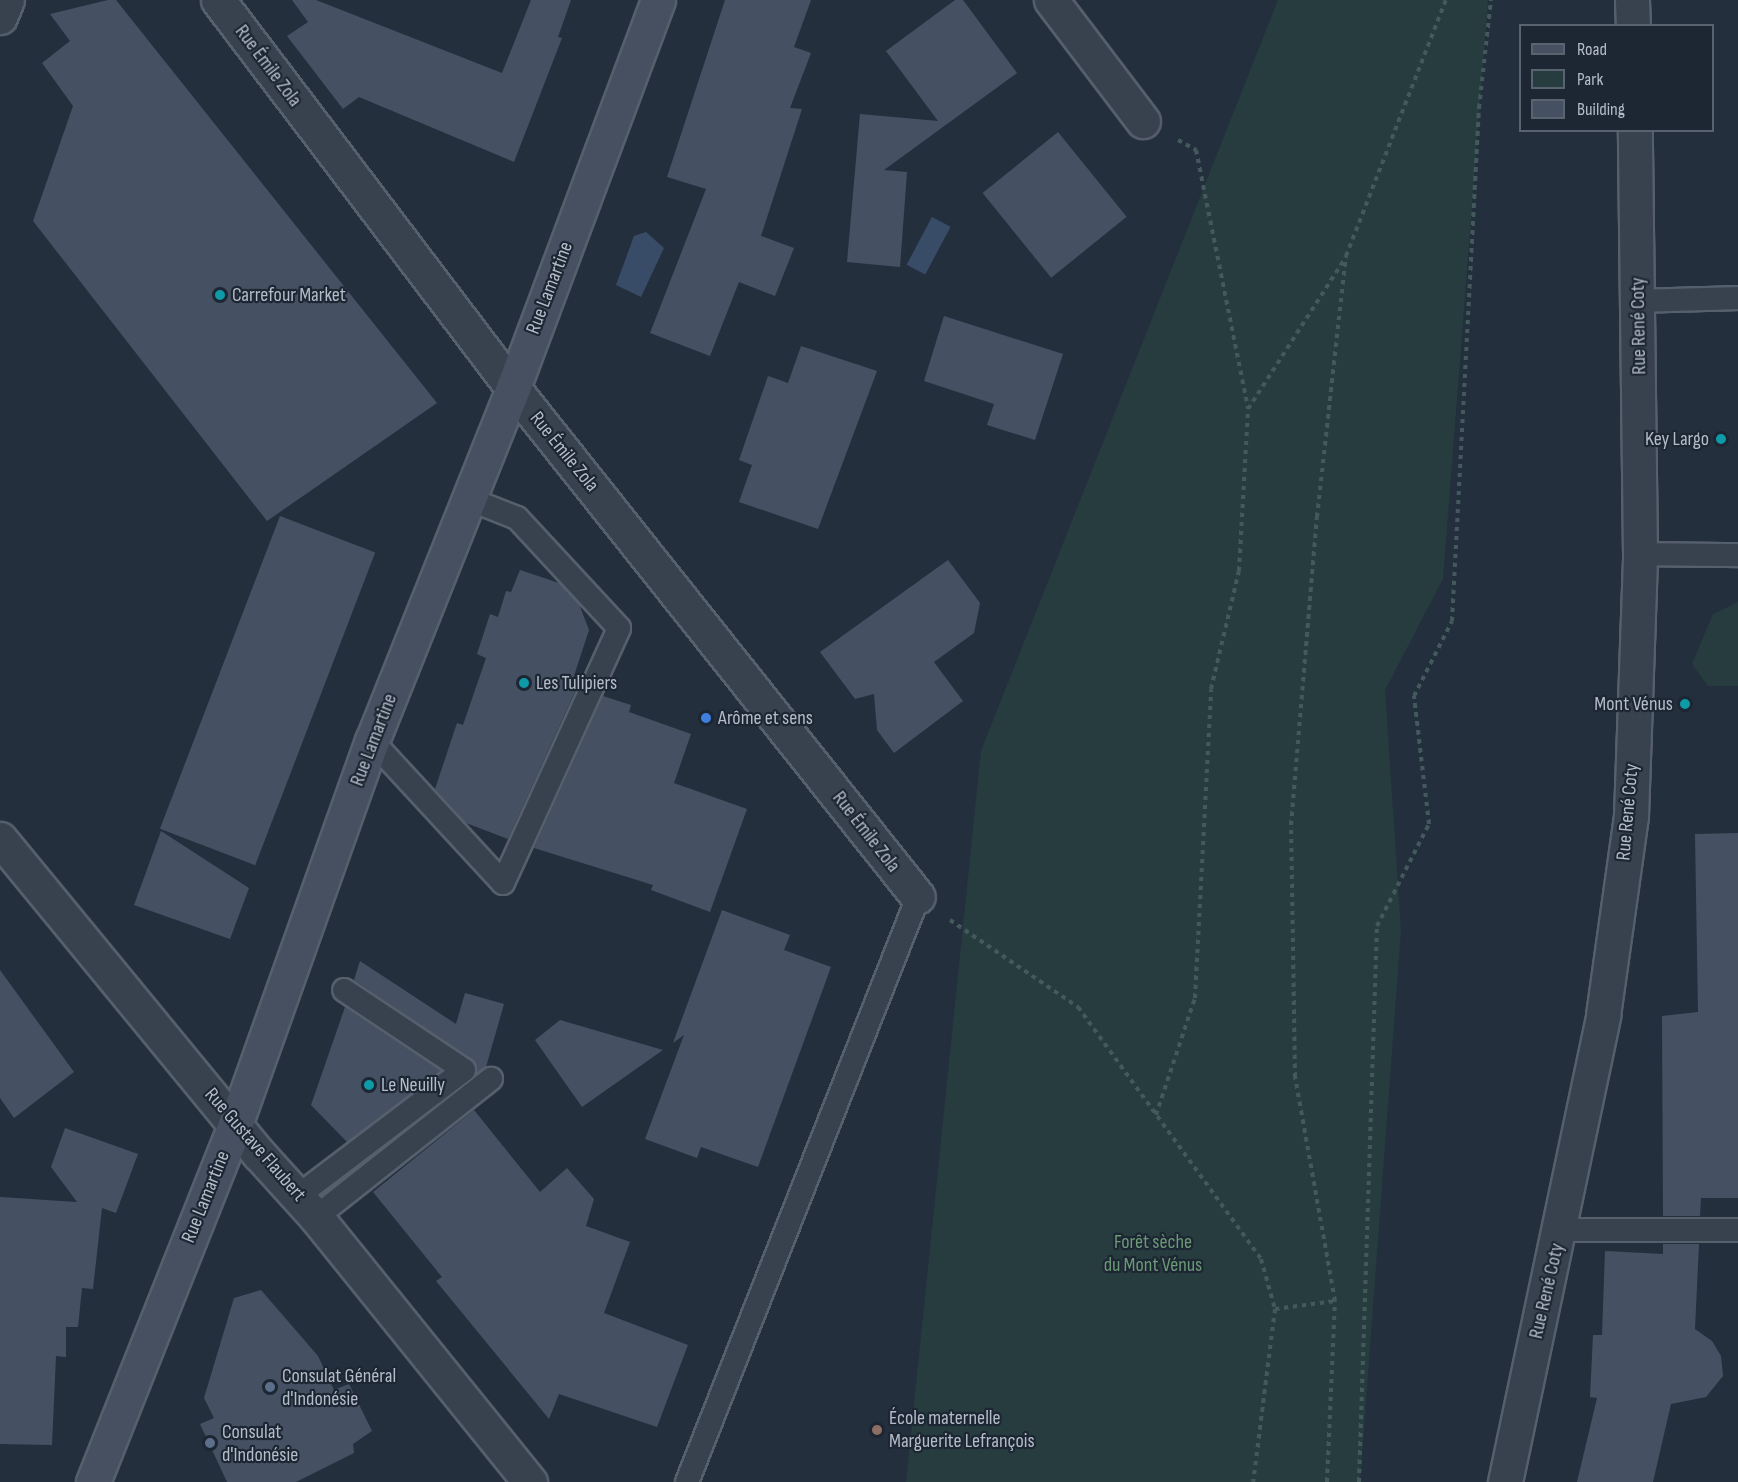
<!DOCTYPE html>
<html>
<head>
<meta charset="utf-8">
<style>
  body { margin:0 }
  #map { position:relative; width:1738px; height:1482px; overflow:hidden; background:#242f3e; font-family:"Sofia Sans Condensed",sans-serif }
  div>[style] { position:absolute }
  .green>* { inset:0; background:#263c3f }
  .water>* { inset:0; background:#394c67; transform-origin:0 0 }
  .building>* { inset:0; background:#455162; transform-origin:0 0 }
  .path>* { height:4px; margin-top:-2px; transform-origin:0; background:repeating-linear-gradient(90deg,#44595c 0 4.5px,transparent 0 9px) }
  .roads { filter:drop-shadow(2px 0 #565f6c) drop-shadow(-2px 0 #565f6c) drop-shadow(0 2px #565f6c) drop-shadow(0 -2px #565f6c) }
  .lane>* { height:22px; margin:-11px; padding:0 11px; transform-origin:11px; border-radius:11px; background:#38414e }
  .street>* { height:33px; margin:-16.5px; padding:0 16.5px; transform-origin:16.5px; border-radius:16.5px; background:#38414e }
  .secondary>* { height:33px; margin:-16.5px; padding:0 16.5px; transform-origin:16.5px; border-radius:16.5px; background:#465061 }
  .dots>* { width:16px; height:16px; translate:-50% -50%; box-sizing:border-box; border:3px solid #1d2633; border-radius:50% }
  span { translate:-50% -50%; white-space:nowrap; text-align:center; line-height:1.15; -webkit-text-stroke:4.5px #1d2633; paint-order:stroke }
  .street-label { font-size:20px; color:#b4bcc9 }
  .poi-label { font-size:20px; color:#b4bcc9 }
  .left { translate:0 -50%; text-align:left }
  .right { translate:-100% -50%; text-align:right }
  .park-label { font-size:20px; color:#6b9a76 }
  .legend { position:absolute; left:1519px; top:24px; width:195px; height:108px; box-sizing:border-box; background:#1d2633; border:2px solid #59626f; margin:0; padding:8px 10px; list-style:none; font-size:18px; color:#b4bcc9 }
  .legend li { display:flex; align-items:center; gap:12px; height:30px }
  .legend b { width:30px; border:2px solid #59626f }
</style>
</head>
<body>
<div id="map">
  <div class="green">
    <i style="clip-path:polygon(1278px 0,1488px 0,1443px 579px,1385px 690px,1401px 930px,1360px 1482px,906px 1482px,981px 751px)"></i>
    <i style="clip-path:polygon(1738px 602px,1738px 686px,1708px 686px,1692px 664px,1713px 614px)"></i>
  </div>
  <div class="water">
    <i style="left:932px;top:217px;width:21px;height:54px;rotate:28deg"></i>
    <i style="clip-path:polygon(646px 232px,664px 248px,641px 297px,616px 285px,634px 236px)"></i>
  </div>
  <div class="building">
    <i style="clip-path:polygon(108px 0,116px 0,437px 403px,267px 521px,33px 221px,73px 106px,42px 63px,70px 41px,50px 14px)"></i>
    <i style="clip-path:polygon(292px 0,316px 0,502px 73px,531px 0,571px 0,558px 37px,562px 38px,514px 162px,359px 97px,343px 109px,287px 36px,308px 22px)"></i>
    <i style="clip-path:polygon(725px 0,811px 0,794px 47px,811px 53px,790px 108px,802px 109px,761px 236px,794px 248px,775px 296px,739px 282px,710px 356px,650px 333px,706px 189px,667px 177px)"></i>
    <i style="clip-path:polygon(955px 0,963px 0,1017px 73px,884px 170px,907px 172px,900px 267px,847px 262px,860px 114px,938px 121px,886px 51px)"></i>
    <i style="left:1058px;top:132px;width:109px;height:97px;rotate:51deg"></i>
    <i style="clip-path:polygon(944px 316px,1063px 354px,1035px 440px,987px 425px,994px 404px,924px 381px)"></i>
    <i style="clip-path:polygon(801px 346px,877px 371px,818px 529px,739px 502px,752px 465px,739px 460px,768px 376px,788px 383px)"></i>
    <i style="left:280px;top:516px;width:102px;height:335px;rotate:21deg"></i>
    <i style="clip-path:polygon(948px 560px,980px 603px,974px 633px,934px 662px,963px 701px,894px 753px,877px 730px,874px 694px,855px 699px,820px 652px)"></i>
    <i style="clip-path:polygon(520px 570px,559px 583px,579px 604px,589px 630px,571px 685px,577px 687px,508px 839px,466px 823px,435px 789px,457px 723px,463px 725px,486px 658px,477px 654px,490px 614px,498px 617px,506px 591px,511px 592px)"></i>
    <i style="clip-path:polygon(603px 696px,631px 705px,629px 712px,691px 734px,674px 783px,747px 809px,710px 912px,651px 890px,653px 885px,534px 848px)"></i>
    <i style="clip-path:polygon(161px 831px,249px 888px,230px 939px,134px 905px)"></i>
    <i style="clip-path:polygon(1738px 833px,1738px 1198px,1701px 1198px,1700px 1216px,1663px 1216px,1662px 1016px,1698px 1012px,1695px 834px)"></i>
    <i style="clip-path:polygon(722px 910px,790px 935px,784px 950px,831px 967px,758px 1167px,701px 1147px,697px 1158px,645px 1139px,684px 1035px,673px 1043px)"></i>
    <i style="clip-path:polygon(360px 961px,456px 1024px,465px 993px,504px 1004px,486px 1067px,477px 1073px,471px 1059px,354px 980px)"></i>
    <i style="clip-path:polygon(0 970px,74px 1072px,14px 1118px,0 1098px)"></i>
    <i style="clip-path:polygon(345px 1007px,441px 1071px,347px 1142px,311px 1105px)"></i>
    <i style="clip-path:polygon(560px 1020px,663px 1050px,582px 1107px,535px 1040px)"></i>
    <i style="clip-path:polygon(474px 1110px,540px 1192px,567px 1168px,594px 1199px,586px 1226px,630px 1242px,604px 1313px,688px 1345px,657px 1427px,559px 1394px,549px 1419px,436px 1281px,442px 1277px,373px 1192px)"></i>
    <i style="clip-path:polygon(65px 1128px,138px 1154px,116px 1213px,102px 1208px,93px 1289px,82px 1288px,78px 1327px,66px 1327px,66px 1357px,56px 1356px,52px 1445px,0 1444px,0 1197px,77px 1202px,51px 1167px)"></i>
    <i style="clip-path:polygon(1663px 1244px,1699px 1244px,1695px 1329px,1712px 1341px,1721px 1356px,1723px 1376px,1706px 1397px,1671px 1404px,1653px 1482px,1577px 1482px,1597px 1398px,1590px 1397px,1593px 1335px,1602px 1335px,1605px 1251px,1663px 1254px)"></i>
    <i style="clip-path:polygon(261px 1290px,318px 1356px,334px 1390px,349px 1384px,372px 1431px,353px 1444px,354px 1453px,296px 1482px,227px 1482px,200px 1424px,214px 1418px,204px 1398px,234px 1298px)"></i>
  </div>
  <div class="path">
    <i style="left:1178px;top:140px;width:21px;rotate:29deg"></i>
    <i style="left:1196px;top:150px;width:264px;rotate:78.6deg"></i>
    <i style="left:950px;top:920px;width:155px;rotate:34.2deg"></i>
    <i style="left:1078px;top:1007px;width:311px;rotate:54deg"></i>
    <i style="left:1261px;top:1259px;width:52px;rotate:74.4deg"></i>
    <i style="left:1275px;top:1309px;width:174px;rotate:97.2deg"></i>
    <i style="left:1156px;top:1115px;width:123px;rotate:-71.6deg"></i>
    <i style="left:1195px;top:998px;width:309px;rotate:-87deg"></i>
    <i style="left:1211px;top:689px;width:121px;rotate:-76.7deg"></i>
    <i style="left:1239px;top:571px;width:162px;rotate:-86.8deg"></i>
    <i style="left:1248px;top:409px;width:181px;rotate:-57.2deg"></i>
    <i style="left:1275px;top:1309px;width:61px;rotate:-7.6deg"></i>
    <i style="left:1335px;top:1301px;width:228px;rotate:-100.1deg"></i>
    <i style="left:1295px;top:1077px;width:252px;rotate:-90.9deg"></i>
    <i style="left:1291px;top:825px;width:309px;rotate:-85.2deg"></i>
    <i style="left:1317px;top:517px;width:263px;rotate:-83.7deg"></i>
    <i style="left:1346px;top:256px;width:275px;rotate:-68.7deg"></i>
    <i style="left:1327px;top:1482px;width:181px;rotate:-87.5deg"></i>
    <i style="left:1359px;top:1482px;width:556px;rotate:-88.15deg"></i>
    <i style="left:1377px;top:926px;width:114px;rotate:-63deg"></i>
    <i style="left:1429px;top:824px;width:129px;rotate:-96.7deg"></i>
    <i style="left:1414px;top:696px;width:84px;rotate:-63.1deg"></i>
    <i style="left:1452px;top:621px;width:514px;rotate:-86.99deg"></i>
    <i style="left:1479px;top:108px;width:109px;rotate:-83.7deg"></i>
  </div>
  <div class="roads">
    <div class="lane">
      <i style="left:1639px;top:301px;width:99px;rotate:-1.7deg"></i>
      <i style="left:1640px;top:554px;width:98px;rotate:0.6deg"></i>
      <i style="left:372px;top:741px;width:193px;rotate:47.3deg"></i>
      <i style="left:503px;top:883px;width:280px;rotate:-65.5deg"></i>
      <i style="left:619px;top:628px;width:150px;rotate:-132.8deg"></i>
      <i style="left:517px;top:518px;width:52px;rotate:-158.4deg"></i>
      <i style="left:298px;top:1196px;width:208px;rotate:-37.2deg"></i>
      <i style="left:464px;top:1070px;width:144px;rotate:-146.3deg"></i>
      <i style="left:316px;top:1217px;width:223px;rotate:-38.3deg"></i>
      <i style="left:1561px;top:1230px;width:177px"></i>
      <i style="left:687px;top:1482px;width:629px;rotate:-68.45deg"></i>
    </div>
    <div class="street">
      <i style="left:218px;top:0;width:487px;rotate:52.8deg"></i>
      <i style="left:513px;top:388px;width:650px;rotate:51.49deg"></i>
      <i style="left:1051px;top:0;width:152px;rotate:52.8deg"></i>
      <i style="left:1632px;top:0;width:26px;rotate:88deg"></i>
      <i style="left:0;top:17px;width:18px;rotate:-68deg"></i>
      <i style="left:0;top:839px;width:408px;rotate:50.6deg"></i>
      <i style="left:259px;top:1154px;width:85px;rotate:47.9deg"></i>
      <i style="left:316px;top:1217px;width:341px;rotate:51.1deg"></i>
      <i style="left:1505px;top:1482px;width:477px;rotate:-78.1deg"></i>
      <i style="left:1603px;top:1015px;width:201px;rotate:-82deg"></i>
      <i style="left:1631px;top:816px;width:262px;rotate:-88deg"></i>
      <i style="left:1640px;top:554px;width:424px;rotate:-90.7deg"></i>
    </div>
    <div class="secondary">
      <i style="left:93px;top:1482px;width:384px;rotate:-68.3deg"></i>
      <i style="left:235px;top:1125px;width:408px;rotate:-70.4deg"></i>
      <i style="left:372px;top:741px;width:380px;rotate:-68.2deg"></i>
      <i style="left:513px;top:388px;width:414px;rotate:-69.5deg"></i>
    </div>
  </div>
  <div class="dots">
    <i style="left:220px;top:295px;background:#0f9aa8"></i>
    <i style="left:1721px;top:439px;background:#0f9aa8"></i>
    <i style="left:524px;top:683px;background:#0f9aa8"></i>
    <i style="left:1685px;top:704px;background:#0f9aa8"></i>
    <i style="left:706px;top:718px;background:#3f7fe0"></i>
    <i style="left:369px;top:1085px;background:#0f9aa8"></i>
    <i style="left:270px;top:1387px;background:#5c6f8a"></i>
    <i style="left:877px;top:1430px;background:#8d6e63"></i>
    <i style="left:210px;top:1443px;background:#5c6f8a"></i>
  </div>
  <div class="street-label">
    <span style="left:268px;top:66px;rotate:53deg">Rue Émile Zola</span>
    <span style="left:550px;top:288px;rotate:-69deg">Rue Lamartine</span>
    <span style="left:1639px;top:326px;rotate:-91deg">Rue René Coty</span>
    <span style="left:564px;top:452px;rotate:51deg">Rue Émile Zola</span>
    <span style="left:374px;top:740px;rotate:-69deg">Rue Lamartine</span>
    <span style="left:1628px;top:812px;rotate:-85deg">Rue René Coty</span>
    <span style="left:866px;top:832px;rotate:52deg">Rue Émile Zola</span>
    <span style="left:255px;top:1145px;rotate:49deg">Rue Gustave Flaubert</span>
    <span style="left:206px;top:1197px;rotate:-68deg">Rue Lamartine</span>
    <span style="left:1547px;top:1291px;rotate:-77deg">Rue René Coty</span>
  </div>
  <div class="poi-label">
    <span class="left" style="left:232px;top:295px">Carrefour Market</span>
    <span class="right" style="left:1709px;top:439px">Key Largo</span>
    <span class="left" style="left:536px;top:683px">Les Tulipiers</span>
    <span class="right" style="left:1673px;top:704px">Mont Vénus</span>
    <span class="left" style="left:718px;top:718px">Arôme et sens</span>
    <span class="left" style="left:381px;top:1085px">Le Neuilly</span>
    <span class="left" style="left:282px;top:1388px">Consulat Général<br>d'Indonésie</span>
    <span class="left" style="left:889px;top:1430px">École maternelle<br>Marguerite Lefrançois</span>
    <span class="left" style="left:222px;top:1444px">Consulat<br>d'Indonésie</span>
  </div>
  <div class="park-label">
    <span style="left:1153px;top:1254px">Forêt sèche<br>du Mont Vénus</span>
  </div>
  <ul class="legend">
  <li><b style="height:8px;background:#465061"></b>Road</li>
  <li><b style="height:16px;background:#263c3f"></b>Park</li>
  <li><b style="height:16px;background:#455162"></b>Building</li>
  </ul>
</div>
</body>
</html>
